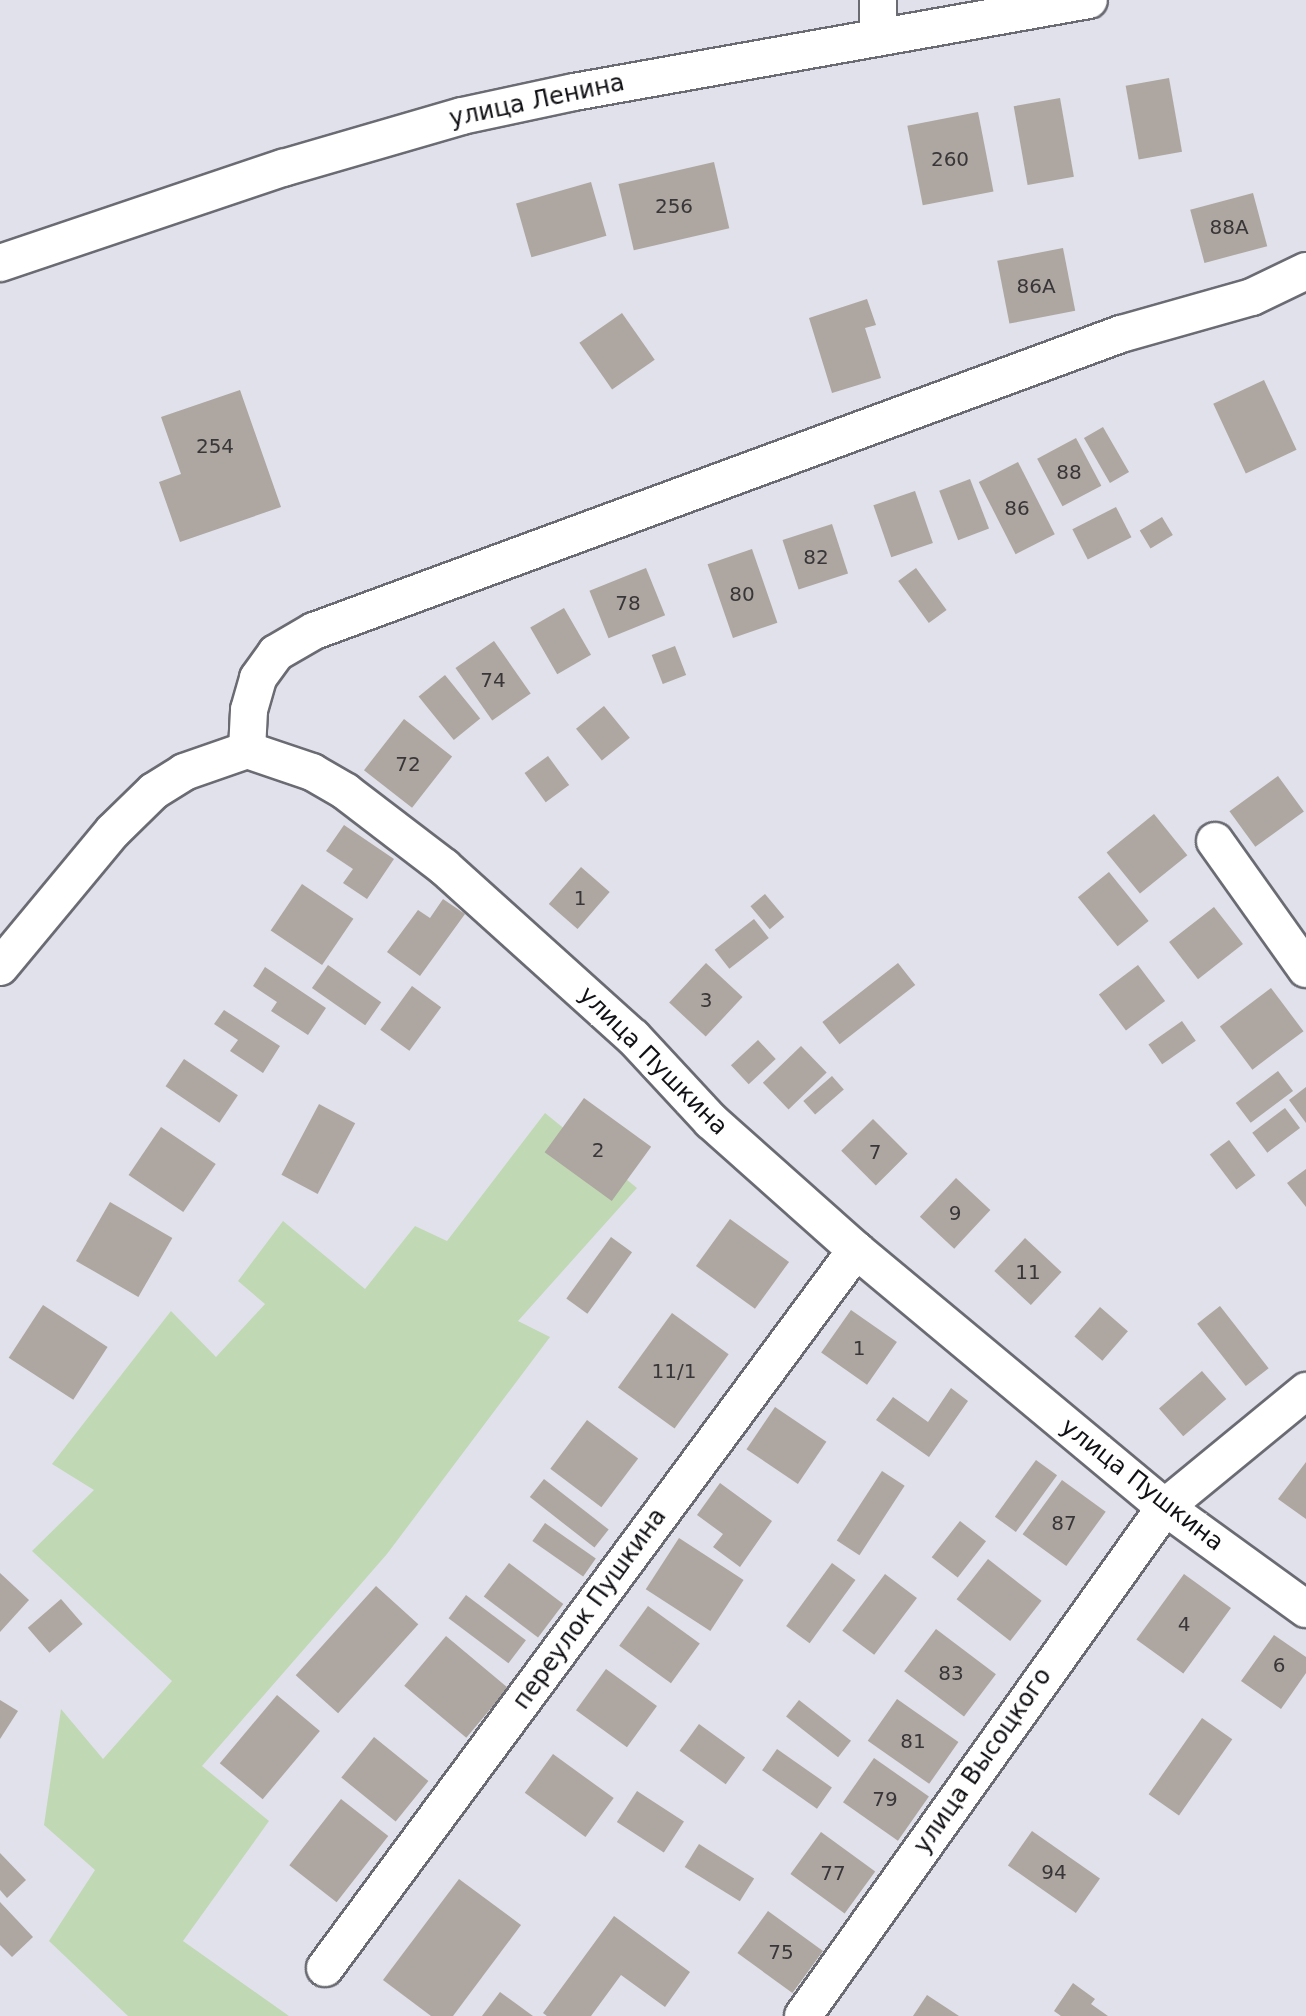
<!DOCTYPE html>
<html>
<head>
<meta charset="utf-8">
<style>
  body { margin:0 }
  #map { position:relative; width:1306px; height:2016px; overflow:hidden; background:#e0e1ea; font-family:"DejaVu Sans",sans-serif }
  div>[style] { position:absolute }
  .green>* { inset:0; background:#c0d9b4 }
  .building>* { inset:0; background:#aea6a0; transform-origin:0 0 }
  .roads { filter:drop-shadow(2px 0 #6a6b73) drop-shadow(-2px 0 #6a6b73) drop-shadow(0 2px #6a6b73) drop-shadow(0 -2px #6a6b73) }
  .minor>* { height:36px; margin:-18px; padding:0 18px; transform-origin:18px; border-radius:18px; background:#fff }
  span { translate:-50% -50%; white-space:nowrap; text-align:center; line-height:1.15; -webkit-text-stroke:8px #fff; paint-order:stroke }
  .number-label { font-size:20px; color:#383638 }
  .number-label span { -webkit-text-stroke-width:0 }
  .street-label { font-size:24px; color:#111115 }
</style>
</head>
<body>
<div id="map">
  <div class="green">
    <i style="clip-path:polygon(545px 1113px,637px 1188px,518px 1321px,550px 1337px,387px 1554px,202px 1766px,269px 1821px,183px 1941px,289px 2016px,128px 2016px,49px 1941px,95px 1870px,44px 1825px,61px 1709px,103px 1759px,172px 1681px,32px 1551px,94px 1490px,52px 1464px,171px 1311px,216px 1357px,265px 1304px,238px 1281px,283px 1221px,365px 1289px,415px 1226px,447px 1241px)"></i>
  </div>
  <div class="building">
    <i style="left:1169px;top:78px;width:75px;height:44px;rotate:80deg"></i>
    <i style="left:1060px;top:98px;width:80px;height:47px;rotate:80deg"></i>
    <i style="left:978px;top:112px;width:81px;height:72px;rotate:79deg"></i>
    <i style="left:714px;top:162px;width:68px;height:98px;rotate:77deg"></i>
    <i style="left:591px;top:182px;width:56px;height:78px;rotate:74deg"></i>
    <i style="left:1253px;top:193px;width:55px;height:65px;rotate:75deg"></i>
    <i style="left:1063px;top:248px;width:64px;height:67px;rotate:79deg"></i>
    <i style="clip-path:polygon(867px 299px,876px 325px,865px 328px,881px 378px,832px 393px,809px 318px)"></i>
    <i style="left:622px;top:313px;width:57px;height:52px;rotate:55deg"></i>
    <i style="left:1264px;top:380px;width:77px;height:56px;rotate:65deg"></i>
    <i style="clip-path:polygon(240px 390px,281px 507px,180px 542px,159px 482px,181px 474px,161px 417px)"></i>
    <i style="left:1103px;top:427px;width:52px;height:22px;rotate:60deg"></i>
    <i style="left:1076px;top:438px;width:54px;height:44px;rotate:62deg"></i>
    <i style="left:1018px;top:462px;width:81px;height:44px;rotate:63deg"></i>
    <i style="left:970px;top:479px;width:53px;height:33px;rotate:69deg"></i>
    <i style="left:915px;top:491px;width:55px;height:44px;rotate:71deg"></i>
    <i style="left:1116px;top:507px;width:34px;height:49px;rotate:63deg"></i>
    <i style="left:1162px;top:517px;width:21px;height:26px;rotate:59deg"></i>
    <i style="left:832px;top:524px;width:52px;height:52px;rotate:72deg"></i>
    <i style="left:752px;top:549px;width:78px;height:47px;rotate:71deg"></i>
    <i style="left:646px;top:568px;width:51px;height:61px;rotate:68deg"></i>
    <i style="left:916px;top:568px;width:52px;height:22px;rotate:54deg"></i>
    <i style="left:564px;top:608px;width:54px;height:39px;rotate:60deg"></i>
    <i style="left:494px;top:641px;width:64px;height:47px;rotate:55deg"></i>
    <i style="left:675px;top:646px;width:31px;height:25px;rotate:69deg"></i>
    <i style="left:445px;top:675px;width:56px;height:34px;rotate:51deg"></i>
    <i style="left:604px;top:706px;width:41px;height:36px;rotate:51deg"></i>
    <i style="left:404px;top:719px;width:61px;height:65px;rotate:38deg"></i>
    <i style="left:548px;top:756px;width:36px;height:29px;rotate:54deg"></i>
    <i style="left:1278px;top:776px;width:44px;height:60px;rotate:54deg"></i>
    <i style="left:1154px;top:814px;width:53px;height:61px;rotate:51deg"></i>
    <i style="clip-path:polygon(344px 825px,394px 859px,367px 899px,343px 883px,353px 869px,326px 851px)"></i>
    <i style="left:581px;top:867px;width:38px;height:49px;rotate:41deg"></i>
    <i style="left:1109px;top:872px;width:63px;height:40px;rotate:51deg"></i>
    <i style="left:302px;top:884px;width:62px;height:56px;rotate:34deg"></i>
    <i style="left:765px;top:894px;width:30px;height:19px;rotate:50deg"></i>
    <i style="clip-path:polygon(443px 899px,465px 914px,420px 976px,387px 952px,418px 910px,430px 918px)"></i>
    <i style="left:1214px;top:907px;width:47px;height:57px;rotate:52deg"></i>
    <i style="left:754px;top:919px;width:24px;height:50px;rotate:52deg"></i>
    <i style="left:706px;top:963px;width:50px;height:54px;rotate:43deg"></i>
    <i style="left:898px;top:963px;width:28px;height:96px;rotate:52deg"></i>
    <i style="left:328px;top:965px;width:65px;height:28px;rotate:35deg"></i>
    <i style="left:1138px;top:965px;width:45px;height:49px;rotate:53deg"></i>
    <i style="clip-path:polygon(265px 967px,326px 1008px,308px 1035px,271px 1011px,277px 1002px,253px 986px)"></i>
    <i style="left:412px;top:986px;width:36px;height:54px;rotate:36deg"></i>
    <i style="left:1271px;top:988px;width:54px;height:64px;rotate:53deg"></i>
    <i style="clip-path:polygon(224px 1010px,280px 1046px,263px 1073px,230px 1051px,238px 1040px,214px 1024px)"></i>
    <i style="left:1182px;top:1021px;width:24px;height:41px;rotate:55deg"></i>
    <i style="left:758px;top:1040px;width:26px;height:37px;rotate:47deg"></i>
    <i style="left:801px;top:1046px;width:37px;height:53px;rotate:46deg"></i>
    <i style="left:184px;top:1059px;width:65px;height:33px;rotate:34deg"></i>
    <i style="left:1278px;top:1071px;width:25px;height:53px;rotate:53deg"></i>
    <i style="left:832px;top:1076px;width:18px;height:38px;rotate:49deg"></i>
    <i style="clip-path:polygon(1306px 1087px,1306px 1123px,1289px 1100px)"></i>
    <i style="left:584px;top:1098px;width:83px;height:67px;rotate:36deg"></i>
    <i style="left:319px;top:1104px;width:41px;height:80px;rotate:28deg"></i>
    <i style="left:1285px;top:1108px;width:25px;height:41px;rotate:53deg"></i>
    <i style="left:873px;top:1119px;width:49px;height:45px;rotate:45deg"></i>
    <i style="left:161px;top:1127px;width:66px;height:58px;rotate:34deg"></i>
    <i style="left:1229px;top:1140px;width:44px;height:24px;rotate:53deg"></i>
    <i style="clip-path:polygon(1306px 1169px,1306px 1207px,1287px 1183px)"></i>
    <i style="left:956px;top:1178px;width:47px;height:53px;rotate:43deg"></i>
    <i style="left:110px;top:1202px;width:72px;height:68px;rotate:30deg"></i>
    <i style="left:730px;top:1219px;width:73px;height:58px;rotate:36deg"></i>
    <i style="left:611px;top:1237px;width:26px;height:76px;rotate:36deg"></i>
    <i style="left:1025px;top:1238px;width:50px;height:45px;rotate:43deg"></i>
    <i style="left:43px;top:1305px;width:77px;height:63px;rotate:33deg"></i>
    <i style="left:1220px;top:1306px;width:79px;height:29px;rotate:52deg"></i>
    <i style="left:1100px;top:1307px;width:37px;height:39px;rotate:41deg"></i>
    <i style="left:851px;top:1310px;width:56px;height:52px;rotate:35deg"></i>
    <i style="left:672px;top:1313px;width:70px;height:92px;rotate:36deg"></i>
    <i style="left:1202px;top:1371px;width:37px;height:57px;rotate:49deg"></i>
    <i style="clip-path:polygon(951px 1388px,968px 1401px,929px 1457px,876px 1420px,893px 1397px,928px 1422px)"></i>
    <i style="left:775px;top:1407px;width:62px;height:51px;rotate:34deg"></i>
    <i style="left:587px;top:1420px;width:64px;height:61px;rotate:37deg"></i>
    <i style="left:1036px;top:1460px;width:26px;height:70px;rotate:36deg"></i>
    <i style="clip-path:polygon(1306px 1462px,1306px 1519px,1278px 1499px)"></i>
    <i style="left:882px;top:1471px;width:27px;height:83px;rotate:33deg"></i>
    <i style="left:544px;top:1479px;width:82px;height:23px;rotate:38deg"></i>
    <i style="left:1062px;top:1480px;width:54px;height:67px;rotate:36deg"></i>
    <i style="clip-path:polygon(720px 1483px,772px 1521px,740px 1567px,713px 1547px,723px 1534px,697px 1515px)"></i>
    <i style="left:960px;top:1521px;width:33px;height:46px;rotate:38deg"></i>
    <i style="left:545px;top:1523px;width:62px;height:22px;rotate:35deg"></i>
    <i style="left:679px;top:1538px;width:77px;height:61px;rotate:33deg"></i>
    <i style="left:988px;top:1559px;width:68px;height:51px;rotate:38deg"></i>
    <i style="left:509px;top:1563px;width:68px;height:42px;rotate:37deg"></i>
    <i style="left:832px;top:1563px;width:29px;height:78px;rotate:36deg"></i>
    <i style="clip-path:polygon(0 1573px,29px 1600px,0 1632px)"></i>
    <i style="left:885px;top:1574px;width:40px;height:71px;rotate:37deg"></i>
    <i style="left:1184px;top:1574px;width:58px;height:81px;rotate:36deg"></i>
    <i style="left:376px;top:1586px;width:57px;height:120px;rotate:42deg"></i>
    <i style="left:466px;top:1595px;width:75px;height:29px;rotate:37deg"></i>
    <i style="left:61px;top:1599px;width:33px;height:44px;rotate:49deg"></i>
    <i style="left:648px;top:1606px;width:64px;height:49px;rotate:36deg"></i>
    <i style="left:936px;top:1629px;width:75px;height:53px;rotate:37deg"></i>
    <i style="clip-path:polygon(1274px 1635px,1306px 1657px,1306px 1673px,1281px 1709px,1241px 1681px)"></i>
    <i style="left:446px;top:1636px;width:81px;height:65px;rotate:40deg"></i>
    <i style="left:606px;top:1669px;width:63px;height:51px;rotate:36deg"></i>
    <i style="left:277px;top:1695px;width:56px;height:89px;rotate:40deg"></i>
    <i style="left:897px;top:1699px;width:75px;height:51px;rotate:35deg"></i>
    <i style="clip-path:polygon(0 1700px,18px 1711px,0 1739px)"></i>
    <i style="left:799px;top:1700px;width:66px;height:21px;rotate:38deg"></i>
    <i style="left:1202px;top:1718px;width:37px;height:93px;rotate:35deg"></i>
    <i style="left:699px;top:1724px;width:57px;height:33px;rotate:36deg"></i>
    <i style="left:374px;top:1737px;width:70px;height:52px;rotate:39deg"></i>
    <i style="left:777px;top:1749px;width:67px;height:26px;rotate:35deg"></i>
    <i style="left:553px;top:1754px;width:75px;height:48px;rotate:36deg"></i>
    <i style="left:874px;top:1758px;width:67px;height:54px;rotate:35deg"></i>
    <i style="left:637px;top:1791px;width:56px;height:37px;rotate:33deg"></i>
    <i style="left:341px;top:1799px;width:60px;height:84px;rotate:38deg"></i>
    <i style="left:1032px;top:1831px;width:83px;height:42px;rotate:35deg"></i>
    <i style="left:821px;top:1832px;width:67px;height:52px;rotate:36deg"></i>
    <i style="left:699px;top:1844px;width:65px;height:27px;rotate:32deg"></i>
    <i style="clip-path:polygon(0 1853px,26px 1880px,7px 1898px,0 1890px)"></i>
    <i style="clip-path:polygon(459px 1879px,521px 1925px,453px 2016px,431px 2016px,383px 1980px)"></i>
    <i style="clip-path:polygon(0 1902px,33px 1937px,12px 1957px,0 1945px)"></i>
    <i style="left:768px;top:1911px;width:68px;height:52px;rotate:36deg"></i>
    <i style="clip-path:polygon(614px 1916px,690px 1972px,665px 2007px,621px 1975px,591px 2016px,547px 2016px,543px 2013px)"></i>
    <i style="clip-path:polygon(1073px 1983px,1095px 1999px,1091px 2004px,1108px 2016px,1061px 2016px,1054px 2011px)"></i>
    <i style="clip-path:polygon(500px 1992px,533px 2016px,482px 2016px)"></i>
    <i style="clip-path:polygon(927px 1995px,959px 2016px,913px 2016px)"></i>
  </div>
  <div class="roads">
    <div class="minor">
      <i style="left:878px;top:0;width:37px;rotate:90deg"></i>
      <i style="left:0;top:263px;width:299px;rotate:-18.6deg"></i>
      <i style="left:283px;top:168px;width:186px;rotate:-16.2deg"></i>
      <i style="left:462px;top:116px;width:115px;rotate:-12.1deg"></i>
      <i style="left:574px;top:92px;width:523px;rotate:-10.13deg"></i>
      <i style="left:247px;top:750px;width:40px;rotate:-87.1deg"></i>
      <i style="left:249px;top:710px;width:33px;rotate:-74deg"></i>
      <i style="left:258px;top:678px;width:31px;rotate:-54deg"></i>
      <i style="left:276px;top:653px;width:44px;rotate:-30.1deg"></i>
      <i style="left:314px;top:631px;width:860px;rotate:-20.21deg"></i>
      <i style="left:1121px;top:334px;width:136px;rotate:-15.8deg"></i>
      <i style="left:1252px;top:297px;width:60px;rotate:-25.7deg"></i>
      <i style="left:1215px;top:841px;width:157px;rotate:54.6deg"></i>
      <i style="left:0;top:967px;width:177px;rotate:-50.3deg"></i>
      <i style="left:113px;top:831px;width:57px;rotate:-44.3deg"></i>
      <i style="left:154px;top:791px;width:36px;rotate:-32deg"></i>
      <i style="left:184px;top:772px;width:67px;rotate:-19.2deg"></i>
      <i style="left:247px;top:750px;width:69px;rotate:18.7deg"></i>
      <i style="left:312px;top:772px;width:39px;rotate:30deg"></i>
      <i style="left:346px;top:792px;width:123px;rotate:37.4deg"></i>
      <i style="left:444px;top:867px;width:254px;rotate:42deg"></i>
      <i style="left:633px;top:1037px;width:115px;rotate:47.1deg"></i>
      <i style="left:711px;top:1121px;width:194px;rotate:41.7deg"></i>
      <i style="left:856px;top:1250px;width:402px;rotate:39.8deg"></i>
      <i style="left:1165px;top:1507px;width:174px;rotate:35.9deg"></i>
      <i style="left:325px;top:1968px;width:893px;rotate:-53.52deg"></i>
      <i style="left:803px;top:2016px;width:625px;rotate:-54.58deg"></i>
      <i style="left:1165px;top:1507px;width:183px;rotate:-39.4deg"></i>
    </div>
  </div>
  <div class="number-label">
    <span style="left:950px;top:159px">260</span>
    <span style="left:674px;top:206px">256</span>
    <span style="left:1229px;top:227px">88А</span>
    <span style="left:1036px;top:286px">86А</span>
    <span style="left:215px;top:446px">254</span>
    <span style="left:1069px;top:472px">88</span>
    <span style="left:1017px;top:508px">86</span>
    <span style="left:816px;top:557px">82</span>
    <span style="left:742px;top:594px">80</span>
    <span style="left:628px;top:603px">78</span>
    <span style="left:493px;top:680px">74</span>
    <span style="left:408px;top:764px">72</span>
    <span style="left:580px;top:898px">1</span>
    <span style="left:706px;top:1000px">3</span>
    <span style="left:598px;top:1150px">2</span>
    <span style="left:875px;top:1152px">7</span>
    <span style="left:955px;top:1213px">9</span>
    <span style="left:1028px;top:1272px">11</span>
    <span style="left:859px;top:1348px">1</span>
    <span style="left:674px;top:1371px">11/1</span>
    <span style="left:1064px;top:1523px">87</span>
    <span style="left:1184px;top:1624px">4</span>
    <span style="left:1279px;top:1665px">6</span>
    <span style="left:951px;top:1673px">83</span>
    <span style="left:913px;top:1741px">81</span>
    <span style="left:885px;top:1799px">79</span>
    <span style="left:1054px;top:1872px">94</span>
    <span style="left:833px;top:1873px">77</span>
    <span style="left:781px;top:1952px">75</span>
  </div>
  <div class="street-label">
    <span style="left:537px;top:101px;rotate:-12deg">улица Ленина</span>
    <span style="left:653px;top:1061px;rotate:45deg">улица Пушкина</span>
    <span style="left:1142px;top:1485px;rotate:38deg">улица Пушкина</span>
    <span style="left:590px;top:1609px;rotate:-54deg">переулок Пушкина</span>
    <span style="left:983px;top:1761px;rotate:-55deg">улица Высоцкого</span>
  </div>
</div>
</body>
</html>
